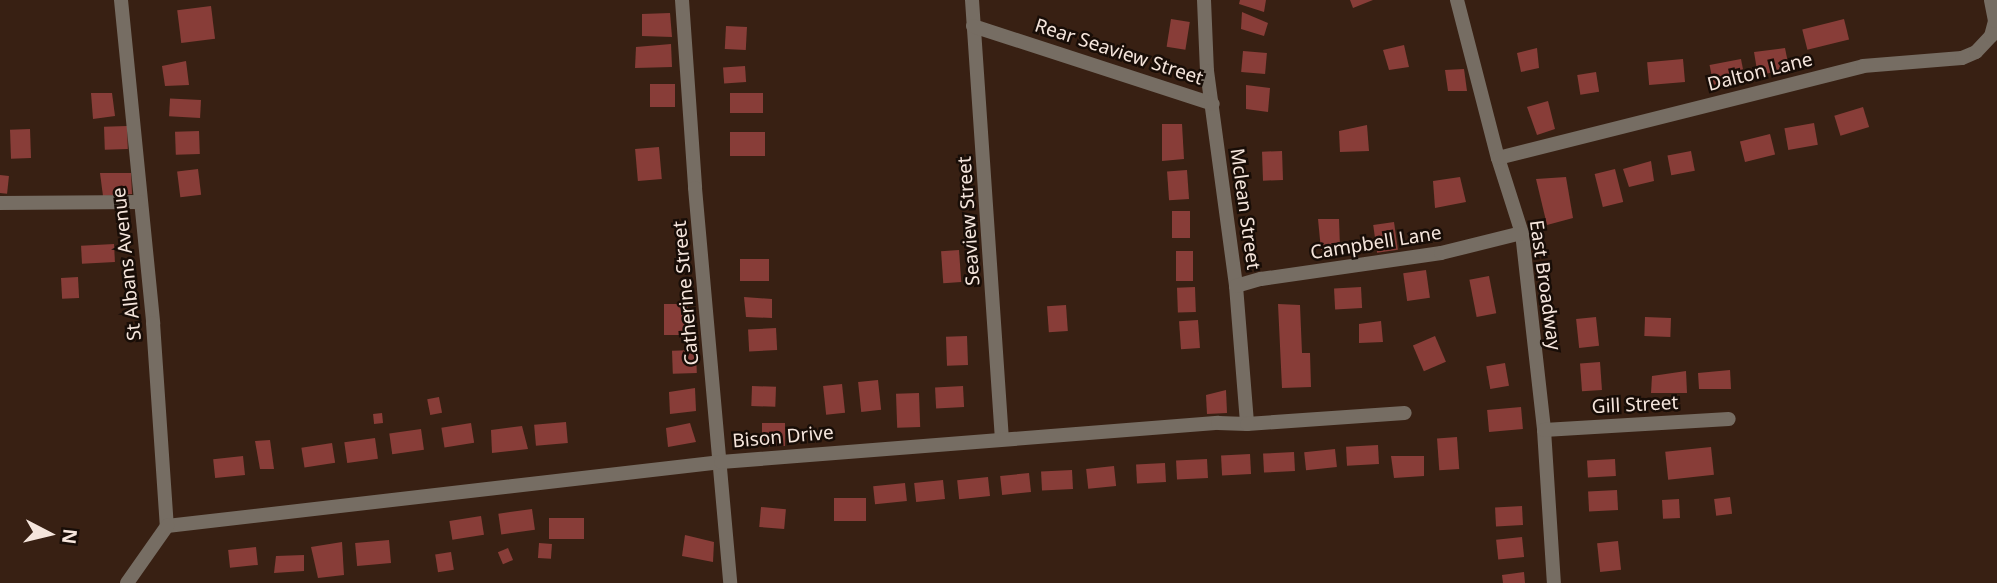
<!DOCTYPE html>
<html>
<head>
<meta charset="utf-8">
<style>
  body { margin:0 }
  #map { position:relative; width:1997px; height:583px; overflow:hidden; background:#382013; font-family:"Noto Sans",sans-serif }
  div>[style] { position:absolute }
  .building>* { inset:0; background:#883d38; transform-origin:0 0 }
  .street>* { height:14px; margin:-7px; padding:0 7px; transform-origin:7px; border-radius:7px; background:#766d63 }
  span { translate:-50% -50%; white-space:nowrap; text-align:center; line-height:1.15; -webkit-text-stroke:5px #180d07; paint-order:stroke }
  .street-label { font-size:19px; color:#f5e5dc }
  .north { position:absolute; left:14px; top:499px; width:70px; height:70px; -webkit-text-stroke:5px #180d07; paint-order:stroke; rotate:97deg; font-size:19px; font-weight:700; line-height:28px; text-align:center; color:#f5e5dc }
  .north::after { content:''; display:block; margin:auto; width:24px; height:32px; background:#f5e5dc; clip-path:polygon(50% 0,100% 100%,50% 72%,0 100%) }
</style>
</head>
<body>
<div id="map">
  <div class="building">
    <i style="clip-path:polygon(1240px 0,1266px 0,1264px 12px,1239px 4px)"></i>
    <i style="clip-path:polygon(1350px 0,1373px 0,1353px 8px)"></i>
    <i style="left:211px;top:6px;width:33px;height:34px;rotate:83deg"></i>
    <i style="clip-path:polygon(1242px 12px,1268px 23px,1264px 36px,1241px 29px)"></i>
    <i style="clip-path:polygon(670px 13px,672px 37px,642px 36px,642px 14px)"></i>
    <i style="left:1171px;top:19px;width:19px;height:28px;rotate:9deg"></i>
    <i style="left:1844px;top:19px;width:21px;height:43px;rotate:76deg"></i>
    <i style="left:726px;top:26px;width:21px;height:23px;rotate:3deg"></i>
    <i style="clip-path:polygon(671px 44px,672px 67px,635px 68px,636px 47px)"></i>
    <i style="clip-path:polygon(1404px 45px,1409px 67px,1389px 70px,1383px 50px)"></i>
    <i style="clip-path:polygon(1537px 48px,1539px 68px,1521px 72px,1517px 53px)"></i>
    <i style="clip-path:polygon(1785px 48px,1789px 68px,1758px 76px,1754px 52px)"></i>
    <i style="left:1243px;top:51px;width:24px;height:21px;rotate:5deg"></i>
    <i style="left:1683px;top:59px;width:23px;height:36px;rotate:85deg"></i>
    <i style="left:1741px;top:59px;width:20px;height:32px;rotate:79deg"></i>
    <i style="clip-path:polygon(186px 61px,189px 85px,165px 86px,162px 66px)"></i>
    <i style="left:745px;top:66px;width:16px;height:22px;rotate:86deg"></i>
    <i style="clip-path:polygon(1464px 69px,1467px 91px,1448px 91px,1445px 70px)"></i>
    <i style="left:1596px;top:72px;width:20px;height:19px;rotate:81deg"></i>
    <i style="left:675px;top:84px;width:23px;height:25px;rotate:90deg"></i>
    <i style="clip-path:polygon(1246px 85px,1270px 88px,1268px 112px,1246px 109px)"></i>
    <i style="clip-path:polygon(91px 93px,112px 93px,115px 116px,93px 119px)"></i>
    <i style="left:730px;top:93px;width:33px;height:20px"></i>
    <i style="left:201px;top:100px;width:18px;height:31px;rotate:93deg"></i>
    <i style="clip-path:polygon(1548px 101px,1555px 129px,1537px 135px,1527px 107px)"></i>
    <i style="left:1863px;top:107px;width:21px;height:30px;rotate:73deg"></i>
    <i style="left:1814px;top:123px;width:22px;height:30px;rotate:80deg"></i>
    <i style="clip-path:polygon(1162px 124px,1182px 124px,1184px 159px,1162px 161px)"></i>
    <i style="clip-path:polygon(1367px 125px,1369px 151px,1340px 152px,1339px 131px)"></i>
    <i style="left:127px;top:126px;width:23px;height:23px;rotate:88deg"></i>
    <i style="left:30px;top:129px;width:29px;height:20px;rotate:88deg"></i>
    <i style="left:199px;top:131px;width:23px;height:24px;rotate:88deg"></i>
    <i style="left:730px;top:132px;width:35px;height:24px"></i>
    <i style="left:1770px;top:134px;width:21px;height:31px;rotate:76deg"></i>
    <i style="left:659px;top:147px;width:32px;height:24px;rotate:85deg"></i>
    <i style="left:1282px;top:151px;width:29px;height:20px;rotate:88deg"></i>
    <i style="left:1691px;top:151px;width:20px;height:24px;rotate:79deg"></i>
    <i style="clip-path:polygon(1651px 161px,1654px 181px,1629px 187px,1623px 169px)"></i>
    <i style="left:198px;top:169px;width:26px;height:21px;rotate:83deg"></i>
    <i style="left:1615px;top:169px;width:34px;height:21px;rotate:76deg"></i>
    <i style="left:1187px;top:170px;width:29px;height:20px;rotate:86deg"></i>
    <i style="clip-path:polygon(100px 173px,131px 173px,132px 194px,103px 196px)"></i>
    <i style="left:0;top:175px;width:9px;height:18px;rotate:6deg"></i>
    <i style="clip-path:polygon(1460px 177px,1466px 202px,1435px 208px,1433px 181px)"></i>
    <i style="clip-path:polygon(1566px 177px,1573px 218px,1547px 225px,1536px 179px)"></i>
    <i style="left:1172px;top:211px;width:18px;height:27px"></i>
    <i style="clip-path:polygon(1318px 219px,1339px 219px,1340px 248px,1321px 250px)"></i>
    <i style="left:1394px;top:222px;width:28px;height:21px;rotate:82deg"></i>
    <i style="left:114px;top:244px;width:18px;height:33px;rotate:87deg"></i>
    <i style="left:959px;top:250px;width:32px;height:18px;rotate:86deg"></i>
    <i style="left:1176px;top:251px;width:17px;height:30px"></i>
    <i style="left:769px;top:259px;width:22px;height:29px;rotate:90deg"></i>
    <i style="left:1426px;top:270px;width:28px;height:23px;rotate:82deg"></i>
    <i style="left:1489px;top:276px;width:38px;height:20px;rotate:79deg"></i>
    <i style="left:78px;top:277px;width:21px;height:17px;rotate:87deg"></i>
    <i style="left:1195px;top:287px;width:25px;height:18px;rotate:88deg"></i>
    <i style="left:1361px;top:287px;width:21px;height:27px;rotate:87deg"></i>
    <i style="clip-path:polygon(744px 297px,772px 299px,772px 318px,746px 317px)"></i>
    <i style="left:688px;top:304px;width:31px;height:24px;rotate:90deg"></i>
    <i style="clip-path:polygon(1278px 304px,1300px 305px,1302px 353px,1310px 353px,1311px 387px,1282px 388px)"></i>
    <i style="left:1066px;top:305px;width:26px;height:19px;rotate:86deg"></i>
    <i style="left:1596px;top:317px;width:29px;height:20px;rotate:84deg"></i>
    <i style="left:1645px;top:317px;width:26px;height:19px;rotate:2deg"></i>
    <i style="left:1198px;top:320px;width:28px;height:19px;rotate:86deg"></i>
    <i style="clip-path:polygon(1381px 321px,1383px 342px,1359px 343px,1359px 324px)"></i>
    <i style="left:776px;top:328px;width:22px;height:28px;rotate:87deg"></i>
    <i style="left:967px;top:336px;width:29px;height:21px;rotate:88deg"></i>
    <i style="left:1435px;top:336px;width:28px;height:24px;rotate:67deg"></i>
    <i style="left:696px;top:350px;width:23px;height:24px;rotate:88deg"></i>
    <i style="left:1600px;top:362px;width:28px;height:20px;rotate:86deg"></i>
    <i style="left:1505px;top:363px;width:23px;height:19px;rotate:80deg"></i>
    <i style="clip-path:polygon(1730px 370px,1731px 389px,1699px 389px,1698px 373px)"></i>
    <i style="clip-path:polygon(1686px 371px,1687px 393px,1651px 393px,1652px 376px)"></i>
    <i style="left:878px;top:380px;width:30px;height:20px;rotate:84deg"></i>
    <i style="left:842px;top:384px;width:29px;height:19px;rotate:84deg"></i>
    <i style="left:752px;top:386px;width:24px;height:20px;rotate:2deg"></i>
    <i style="left:963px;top:386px;width:21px;height:28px;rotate:87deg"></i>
    <i style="clip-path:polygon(695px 388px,696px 411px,670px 414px,669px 392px)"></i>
    <i style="clip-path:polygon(1226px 390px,1227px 413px,1207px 414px,1206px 395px)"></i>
    <i style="left:919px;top:393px;width:34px;height:23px;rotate:88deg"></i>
    <i style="left:439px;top:397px;width:16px;height:12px;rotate:79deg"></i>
    <i style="left:1521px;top:407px;width:22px;height:34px;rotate:85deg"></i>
    <i style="left:382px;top:413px;width:10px;height:9px;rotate:84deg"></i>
    <i style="left:566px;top:422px;width:21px;height:32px;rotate:85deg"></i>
    <i style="left:471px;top:423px;width:20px;height:30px;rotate:81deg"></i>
    <i style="clip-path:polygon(690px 423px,696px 442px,668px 447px,666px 428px)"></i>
    <i style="left:762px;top:423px;width:23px;height:23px"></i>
    <i style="clip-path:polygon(522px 426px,528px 449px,492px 453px,491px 430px)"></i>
    <i style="left:421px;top:429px;width:21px;height:32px;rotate:82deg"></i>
    <i style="left:1457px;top:437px;width:32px;height:20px;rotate:86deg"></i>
    <i style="left:375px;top:438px;width:21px;height:31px;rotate:82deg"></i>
    <i style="clip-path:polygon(270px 440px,274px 469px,260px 469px,255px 441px)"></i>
    <i style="left:332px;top:443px;width:20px;height:31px;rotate:81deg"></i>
    <i style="left:1378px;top:445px;width:19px;height:32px;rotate:87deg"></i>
    <i style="left:1711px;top:447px;width:28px;height:46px;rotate:84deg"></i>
    <i style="left:1335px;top:449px;width:18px;height:31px;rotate:84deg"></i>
    <i style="left:1294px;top:452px;width:19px;height:31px;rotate:87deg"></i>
    <i style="left:1250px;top:454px;width:20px;height:29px;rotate:87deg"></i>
    <i style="left:243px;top:456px;width:19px;height:30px;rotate:84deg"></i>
    <i style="clip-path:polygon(1391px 456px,1424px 456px,1424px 476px,1394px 478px)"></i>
    <i style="left:1207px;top:459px;width:19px;height:31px;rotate:87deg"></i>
    <i style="left:1615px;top:459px;width:17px;height:28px;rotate:87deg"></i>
    <i style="left:1165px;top:463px;width:19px;height:29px;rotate:87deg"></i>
    <i style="left:1114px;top:466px;width:20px;height:28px;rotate:84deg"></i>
    <i style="left:1072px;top:470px;width:19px;height:31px;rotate:87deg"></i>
    <i style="left:1029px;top:473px;width:19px;height:29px;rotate:84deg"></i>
    <i style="left:988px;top:477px;width:19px;height:31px;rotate:84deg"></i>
    <i style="left:943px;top:480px;width:19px;height:29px;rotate:84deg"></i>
    <i style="left:905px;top:483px;width:18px;height:32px;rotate:84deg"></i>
    <i style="left:1617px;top:490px;width:20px;height:29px;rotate:87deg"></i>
    <i style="left:1730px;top:497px;width:17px;height:16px;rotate:83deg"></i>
    <i style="left:866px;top:498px;width:23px;height:32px;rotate:90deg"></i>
    <i style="left:1679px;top:499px;width:19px;height:17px;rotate:87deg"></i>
    <i style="left:1522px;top:506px;width:19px;height:27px;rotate:87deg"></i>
    <i style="left:761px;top:507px;width:25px;height:20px;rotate:5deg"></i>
    <i style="left:532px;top:509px;width:21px;height:34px;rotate:82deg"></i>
    <i style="left:481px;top:516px;width:19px;height:32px;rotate:81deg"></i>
    <i style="left:549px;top:518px;width:35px;height:21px"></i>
    <i style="clip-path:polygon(685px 535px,714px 542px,713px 562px,682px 556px)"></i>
    <i style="left:1522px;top:537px;width:20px;height:26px;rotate:84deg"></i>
    <i style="left:389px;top:540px;width:23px;height:34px;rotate:85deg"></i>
    <i style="left:1618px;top:541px;width:29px;height:21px;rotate:84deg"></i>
    <i style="clip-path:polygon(342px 542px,344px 575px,318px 578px,311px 547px)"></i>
    <i style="left:539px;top:543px;width:13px;height:15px;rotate:4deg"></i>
    <i style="left:256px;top:547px;width:18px;height:28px;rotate:84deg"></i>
    <i style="left:508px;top:548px;width:13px;height:11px;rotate:67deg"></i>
    <i style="left:451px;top:552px;width:18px;height:16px;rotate:81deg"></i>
    <i style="clip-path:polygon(304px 555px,304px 571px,274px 573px,276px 556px)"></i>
    <i style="clip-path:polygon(1524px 572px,1525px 583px,1503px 583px,1502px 575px)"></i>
  </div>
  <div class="street">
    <i style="left:121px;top:0;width:325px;rotate:84.3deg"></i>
    <i style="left:153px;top:323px;width:203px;rotate:86.1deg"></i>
    <i style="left:682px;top:0;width:188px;rotate:86deg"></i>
    <i style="left:695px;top:188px;width:397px;rotate:84.9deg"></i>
    <i style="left:972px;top:0;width:440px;rotate:86.1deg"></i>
    <i style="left:1204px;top:0;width:71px;rotate:87.6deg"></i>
    <i style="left:1207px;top:71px;width:217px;rotate:82.3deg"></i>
    <i style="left:1236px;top:286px;width:138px;rotate:85.4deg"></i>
    <i style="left:1457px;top:0;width:163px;rotate:75.5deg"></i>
    <i style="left:1498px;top:158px;width:79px;rotate:72.3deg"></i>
    <i style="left:1522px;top:233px;width:198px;rotate:83.6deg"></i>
    <i style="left:1544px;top:430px;width:153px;rotate:86.3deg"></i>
    <i style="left:973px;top:26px;width:252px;rotate:18deg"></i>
    <i style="left:1498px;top:158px;width:376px;rotate:-14.1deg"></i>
    <i style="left:1863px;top:66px;width:99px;rotate:-4.6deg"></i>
    <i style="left:1962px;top:58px;width:15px;rotate:-23deg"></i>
    <i style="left:1976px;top:52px;width:22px;rotate:-47deg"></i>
    <i style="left:1991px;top:36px;width:16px;rotate:-75deg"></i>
    <i style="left:1995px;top:21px;width:21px;rotate:-101deg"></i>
    <i style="left:0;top:203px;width:140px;rotate:-0.4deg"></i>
    <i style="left:1236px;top:286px;width:26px;rotate:-16deg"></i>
    <i style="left:1261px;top:279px;width:182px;rotate:-8.2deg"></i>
    <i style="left:1441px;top:253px;width:83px;rotate:-13.9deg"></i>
    <i style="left:1544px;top:430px;width:185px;rotate:-3.4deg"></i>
    <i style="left:167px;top:526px;width:558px;rotate:-6.59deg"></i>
    <i style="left:721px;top:462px;width:499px;rotate:-4.5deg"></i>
    <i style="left:1218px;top:423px;width:29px;rotate:2deg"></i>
    <i style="left:1247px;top:424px;width:158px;rotate:-4deg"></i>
    <i style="left:127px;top:583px;width:70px;rotate:-54.9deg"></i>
  </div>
  <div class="street-label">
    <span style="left:1119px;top:52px;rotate:18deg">Rear Seaview Street</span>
    <span style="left:1760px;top:72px;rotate:-14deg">Dalton Lane</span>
    <span style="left:1245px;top:209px;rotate:82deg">Mclean Street</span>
    <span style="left:969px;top:221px;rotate:-94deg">Seaview Street</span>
    <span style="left:1376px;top:243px;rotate:-9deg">Campbell Lane</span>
    <span style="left:127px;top:264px;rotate:-96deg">St Albans Avenue</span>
    <span style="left:1545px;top:285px;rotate:82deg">East Broadway</span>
    <span style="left:686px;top:293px;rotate:-95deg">Catherine Street</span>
    <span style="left:1635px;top:405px;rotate:-3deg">Gill Street</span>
    <span style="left:783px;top:437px;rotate:-5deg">Bison Drive</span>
  </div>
  <div class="north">N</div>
</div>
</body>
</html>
